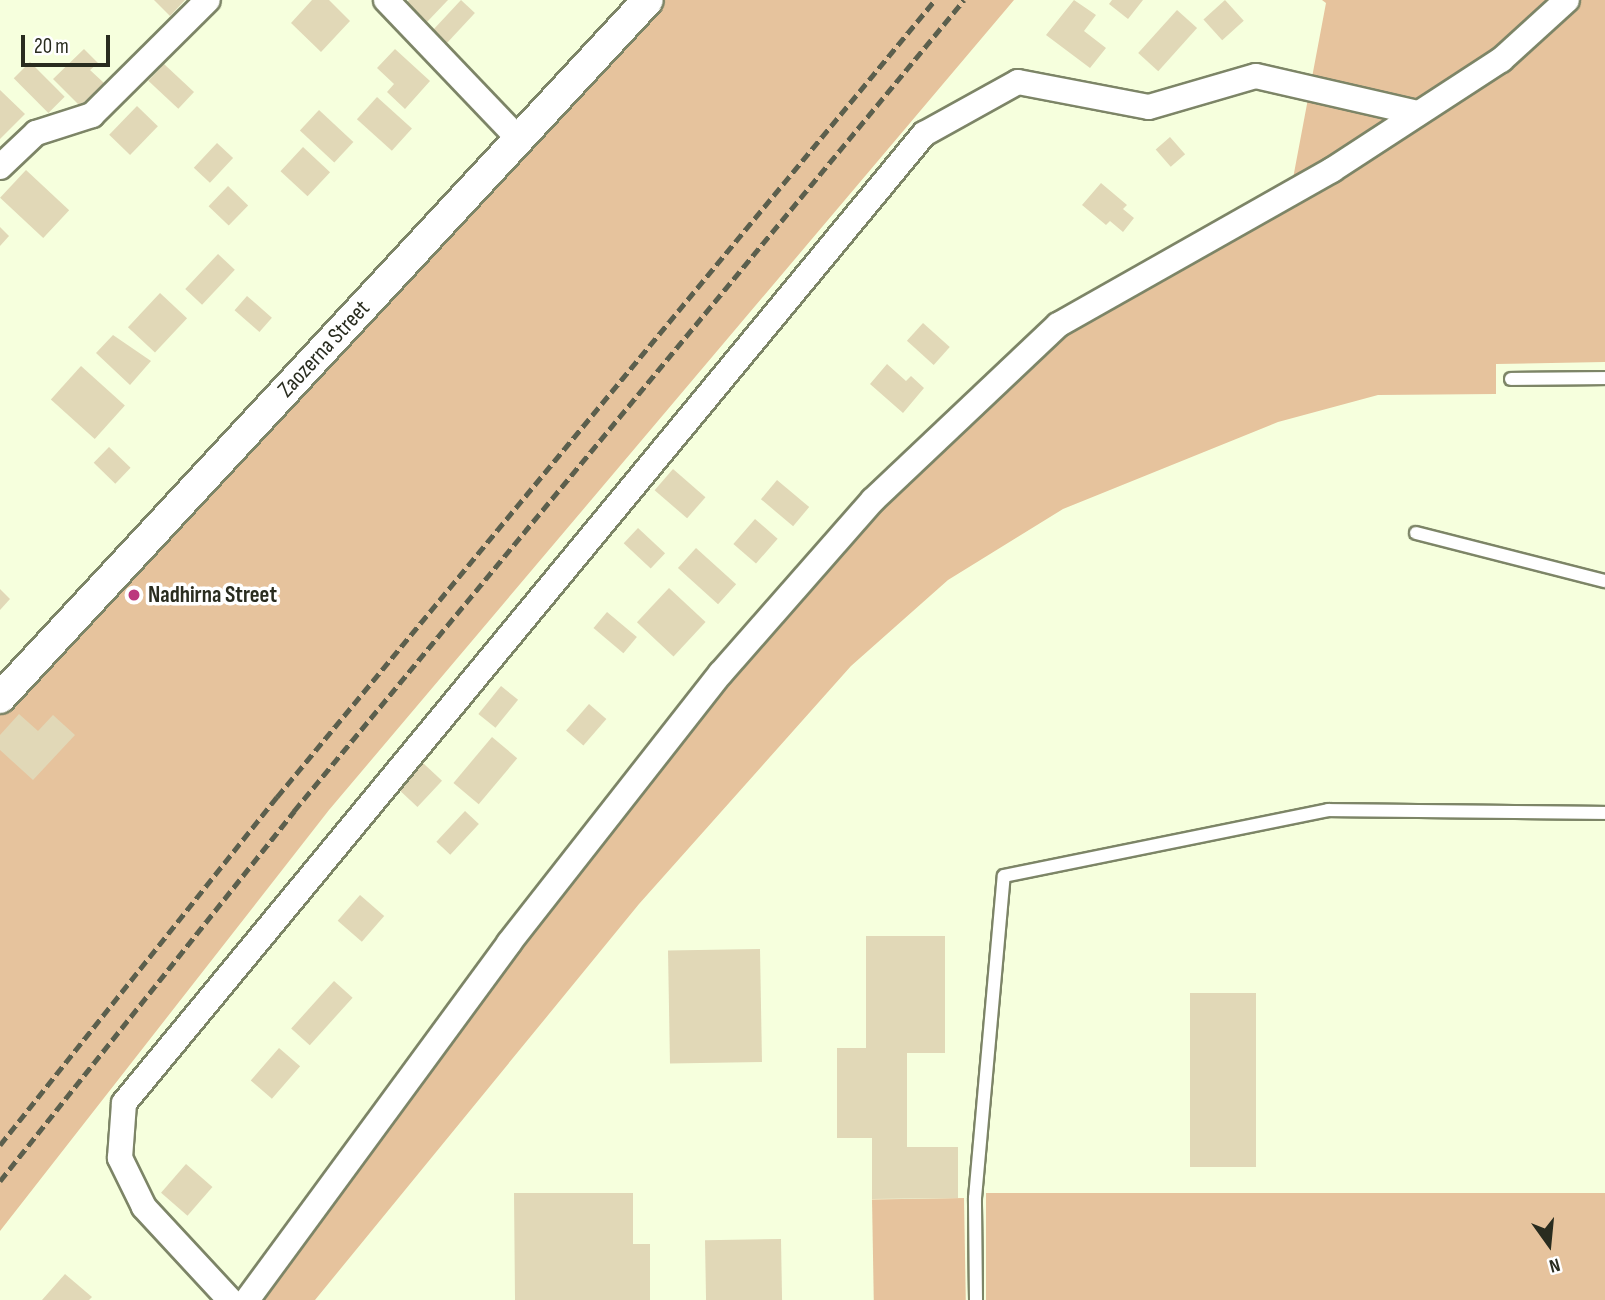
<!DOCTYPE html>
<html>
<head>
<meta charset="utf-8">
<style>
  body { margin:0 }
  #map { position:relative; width:1605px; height:1300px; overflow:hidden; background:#f6ffdd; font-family:"Sofia Sans Condensed",sans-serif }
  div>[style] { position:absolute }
  .green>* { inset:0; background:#e6c39d; transform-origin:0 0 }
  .building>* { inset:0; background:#e1d8b7; transform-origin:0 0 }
  .roads { filter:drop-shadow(2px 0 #7d8567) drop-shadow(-2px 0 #7d8567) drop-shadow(0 2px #7d8567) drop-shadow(0 -2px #7d8567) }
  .service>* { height:12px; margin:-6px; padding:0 6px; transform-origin:6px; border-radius:6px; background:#fff }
  .minor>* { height:24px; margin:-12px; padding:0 12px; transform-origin:12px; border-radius:12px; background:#fff }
  .tertiary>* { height:30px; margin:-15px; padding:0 15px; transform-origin:15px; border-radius:15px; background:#fff }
  .rail>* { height:5px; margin-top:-2.5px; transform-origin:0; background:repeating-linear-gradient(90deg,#5b5f4d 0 10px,transparent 0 15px) }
  .dots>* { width:19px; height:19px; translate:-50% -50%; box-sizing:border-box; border:4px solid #fff; border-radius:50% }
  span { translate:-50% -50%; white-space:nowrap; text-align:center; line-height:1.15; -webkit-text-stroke:7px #fff; paint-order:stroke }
  .street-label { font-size:23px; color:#292c1f }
  .poi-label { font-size:23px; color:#292c1f; font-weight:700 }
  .left { translate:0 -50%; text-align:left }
  .north { position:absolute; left:1514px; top:1209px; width:70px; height:70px; -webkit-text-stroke:5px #fff; paint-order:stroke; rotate:165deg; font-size:19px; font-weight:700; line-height:28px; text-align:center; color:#292c1f }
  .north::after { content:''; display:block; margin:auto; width:24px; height:32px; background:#292c1f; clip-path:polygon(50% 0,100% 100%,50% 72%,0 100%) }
  .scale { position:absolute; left:21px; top:35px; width:89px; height:32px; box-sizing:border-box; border:4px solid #292c1f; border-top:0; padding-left:9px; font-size:21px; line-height:24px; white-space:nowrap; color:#292c1f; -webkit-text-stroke:5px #fff; paint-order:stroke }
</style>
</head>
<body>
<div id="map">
  <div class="green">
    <i style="clip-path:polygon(648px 0,1014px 0,329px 810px,0 1231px,0 698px)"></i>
    <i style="clip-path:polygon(1322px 0,1605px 0,1605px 362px,1496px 364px,1496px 394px,1378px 395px,1278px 422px,1063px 509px,948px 580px,851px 666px,639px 904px,315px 1300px,257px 1300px,517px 946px,726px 679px,880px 505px,1062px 332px,1288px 205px,1326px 3px)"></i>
    <i style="left:1605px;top:1193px;width:107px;height:619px;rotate:90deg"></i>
    <i style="left:964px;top:1198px;width:102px;height:92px;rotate:89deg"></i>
  </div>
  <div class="building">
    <i style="clip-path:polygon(154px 0,185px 0,170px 16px)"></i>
    <i style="clip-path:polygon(312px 0,329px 0,350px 21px,321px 52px,291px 23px)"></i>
    <i style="clip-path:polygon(409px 0,448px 0,426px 23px,405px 4px)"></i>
    <i style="left:461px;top:0;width:19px;height:42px;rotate:43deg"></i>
    <i style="clip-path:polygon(1074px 0,1096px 15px,1084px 31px,1106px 48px,1090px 68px,1046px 35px)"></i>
    <i style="clip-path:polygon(1112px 0,1143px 0,1128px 19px,1109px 4px)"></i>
    <i style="left:1225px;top:0;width:28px;height:29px;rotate:48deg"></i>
    <i style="left:1177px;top:10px;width:27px;height:58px;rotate:42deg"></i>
    <i style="clip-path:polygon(84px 49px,98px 63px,90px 70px,104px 83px,80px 106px,53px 79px)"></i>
    <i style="clip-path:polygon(395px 49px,430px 81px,405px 109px,387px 92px,394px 84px,377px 68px)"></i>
    <i style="left:30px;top:62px;width:49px;height:23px;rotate:45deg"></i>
    <i style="left:164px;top:64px;width:41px;height:23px;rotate:43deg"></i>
    <i style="clip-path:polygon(0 90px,25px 114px,0 139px)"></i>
    <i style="left:377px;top:97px;width:47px;height:30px;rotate:42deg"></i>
    <i style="left:137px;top:106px;width:29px;height:40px;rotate:44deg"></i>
    <i style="left:319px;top:110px;width:47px;height:28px;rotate:43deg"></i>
    <i style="left:1170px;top:137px;width:23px;height:19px;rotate:49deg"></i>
    <i style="left:217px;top:143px;width:22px;height:34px;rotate:43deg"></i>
    <i style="left:303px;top:147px;width:37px;height:33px;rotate:43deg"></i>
    <i style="left:26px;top:170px;width:59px;height:38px;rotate:43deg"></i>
    <i style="clip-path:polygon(1101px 183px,1127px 205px,1123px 209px,1134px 218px,1123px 232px,1110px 221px,1106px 225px,1082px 205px)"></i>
    <i style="left:228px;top:186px;width:28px;height:28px;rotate:44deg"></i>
    <i style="clip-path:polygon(0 227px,9px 236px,0 246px)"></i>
    <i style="left:218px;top:254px;width:23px;height:48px;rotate:43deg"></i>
    <i style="left:160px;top:293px;width:37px;height:47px;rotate:43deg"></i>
    <i style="left:247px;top:296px;width:33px;height:19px;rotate:41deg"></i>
    <i style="left:923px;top:323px;width:36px;height:24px;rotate:42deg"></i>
    <i style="clip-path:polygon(113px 335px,151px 361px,130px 385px,96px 353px)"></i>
    <i style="clip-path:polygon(887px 364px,906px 381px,911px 376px,924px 388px,903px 413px,870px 384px)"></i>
    <i style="left:81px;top:366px;width:59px;height:45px;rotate:42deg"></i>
    <i style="left:109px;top:447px;width:30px;height:22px;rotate:44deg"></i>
    <i style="left:673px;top:469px;width:43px;height:28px;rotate:41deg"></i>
    <i style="left:777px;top:480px;width:42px;height:25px;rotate:40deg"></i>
    <i style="left:755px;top:519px;width:30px;height:33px;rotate:41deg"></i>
    <i style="left:638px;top:528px;width:37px;height:21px;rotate:43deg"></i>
    <i style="left:696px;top:548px;width:54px;height:27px;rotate:42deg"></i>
    <i style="left:669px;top:588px;width:50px;height:47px;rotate:43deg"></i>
    <i style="clip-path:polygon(0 589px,10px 599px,0 610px)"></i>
    <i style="left:607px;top:612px;width:39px;height:21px;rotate:40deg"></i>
    <i style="left:501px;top:686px;width:22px;height:36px;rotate:39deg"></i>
    <i style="left:589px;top:704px;width:23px;height:35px;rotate:41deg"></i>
    <i style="clip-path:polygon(19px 714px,38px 731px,53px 715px,75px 735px,33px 780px,0 750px,0 735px)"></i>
    <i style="left:492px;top:737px;width:33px;height:60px;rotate:40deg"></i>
    <i style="left:423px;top:763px;width:26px;height:36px;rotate:43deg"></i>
    <i style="left:465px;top:811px;width:19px;height:42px;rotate:43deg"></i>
    <i style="left:360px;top:895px;width:32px;height:34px;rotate:41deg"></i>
    <i style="clip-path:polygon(866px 936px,945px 936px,945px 1053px,907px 1053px,907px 1147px,958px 1147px,958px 1198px,872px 1199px,872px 1138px,837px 1138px,837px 1048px,866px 1048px)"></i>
    <i style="left:760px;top:949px;width:113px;height:92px;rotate:89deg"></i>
    <i style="left:334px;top:981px;width:25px;height:64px;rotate:42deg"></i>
    <i style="left:1190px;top:993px;width:66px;height:174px"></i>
    <i style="left:279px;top:1048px;width:28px;height:43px;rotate:41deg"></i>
    <i style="left:186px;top:1164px;width:35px;height:38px;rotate:41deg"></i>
    <i style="clip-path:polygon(514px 1193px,633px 1193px,633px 1244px,650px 1244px,650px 1300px,515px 1300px)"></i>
    <i style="left:781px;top:1239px;width:61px;height:76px;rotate:89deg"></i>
    <i style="clip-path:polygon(65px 1274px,92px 1297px,89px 1300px,42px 1300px)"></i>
  </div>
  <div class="roads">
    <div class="service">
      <i style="left:1511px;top:379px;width:94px;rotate:-0.6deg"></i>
      <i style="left:1416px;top:533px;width:195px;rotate:14.3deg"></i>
      <i style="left:976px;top:1300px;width:102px;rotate:-90.6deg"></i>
      <i style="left:975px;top:1198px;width:323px;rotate:-84.9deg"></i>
      <i style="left:1004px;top:876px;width:331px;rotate:-11.5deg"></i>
      <i style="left:1328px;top:810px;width:277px;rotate:0.6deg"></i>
    </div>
    <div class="minor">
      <i style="left:386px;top:0;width:192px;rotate:46.3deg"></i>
      <i style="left:0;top:167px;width:50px;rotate:-43.4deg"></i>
      <i style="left:36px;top:133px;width:59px;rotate:-17.8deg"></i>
      <i style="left:92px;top:115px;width:163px;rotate:-44.8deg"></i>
      <i style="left:230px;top:1300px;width:127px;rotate:-132.8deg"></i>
      <i style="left:144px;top:1207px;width:55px;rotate:-116.1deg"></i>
      <i style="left:120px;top:1158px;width:55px;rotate:-85.8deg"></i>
      <i style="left:124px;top:1103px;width:1257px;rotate:-50.46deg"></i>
      <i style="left:924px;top:134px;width:107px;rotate:-29deg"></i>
      <i style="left:1018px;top:82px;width:133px;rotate:10.8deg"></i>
      <i style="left:1149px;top:107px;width:111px;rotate:-16.2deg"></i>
      <i style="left:1256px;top:76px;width:166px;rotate:12.9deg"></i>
      <i style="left:247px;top:1300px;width:443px;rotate:-53.7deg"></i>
      <i style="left:509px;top:943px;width:343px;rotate:-51.9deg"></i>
      <i style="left:721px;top:673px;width:230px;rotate:-48.7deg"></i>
      <i style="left:873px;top:500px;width:255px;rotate:-43.4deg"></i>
      <i style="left:1058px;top:325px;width:315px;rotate:-29.5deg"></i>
      <i style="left:1332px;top:170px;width:202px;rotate:-33.1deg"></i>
      <i style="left:1501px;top:60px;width:89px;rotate:-42.3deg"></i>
    </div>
    <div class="tertiary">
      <i style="left:0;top:698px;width:952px;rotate:-47.13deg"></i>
    </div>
  </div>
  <div class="rail">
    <i style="left:0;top:1145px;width:445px;rotate:-51.5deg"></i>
    <i style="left:277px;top:797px;width:1034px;rotate:-50.46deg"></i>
    <i style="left:0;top:1181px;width:473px;rotate:-51.5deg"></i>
    <i style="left:294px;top:811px;width:1052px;rotate:-50.44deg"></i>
  </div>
  <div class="dots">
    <i style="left:134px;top:595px;background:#bc387d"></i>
  </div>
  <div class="street-label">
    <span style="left:324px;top:349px;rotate:-47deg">Zaozerna Street</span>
  </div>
  <div class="poi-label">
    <span class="left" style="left:148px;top:595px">Nadhirna Street</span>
  </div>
  <div class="north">N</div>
  <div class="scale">20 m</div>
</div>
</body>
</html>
